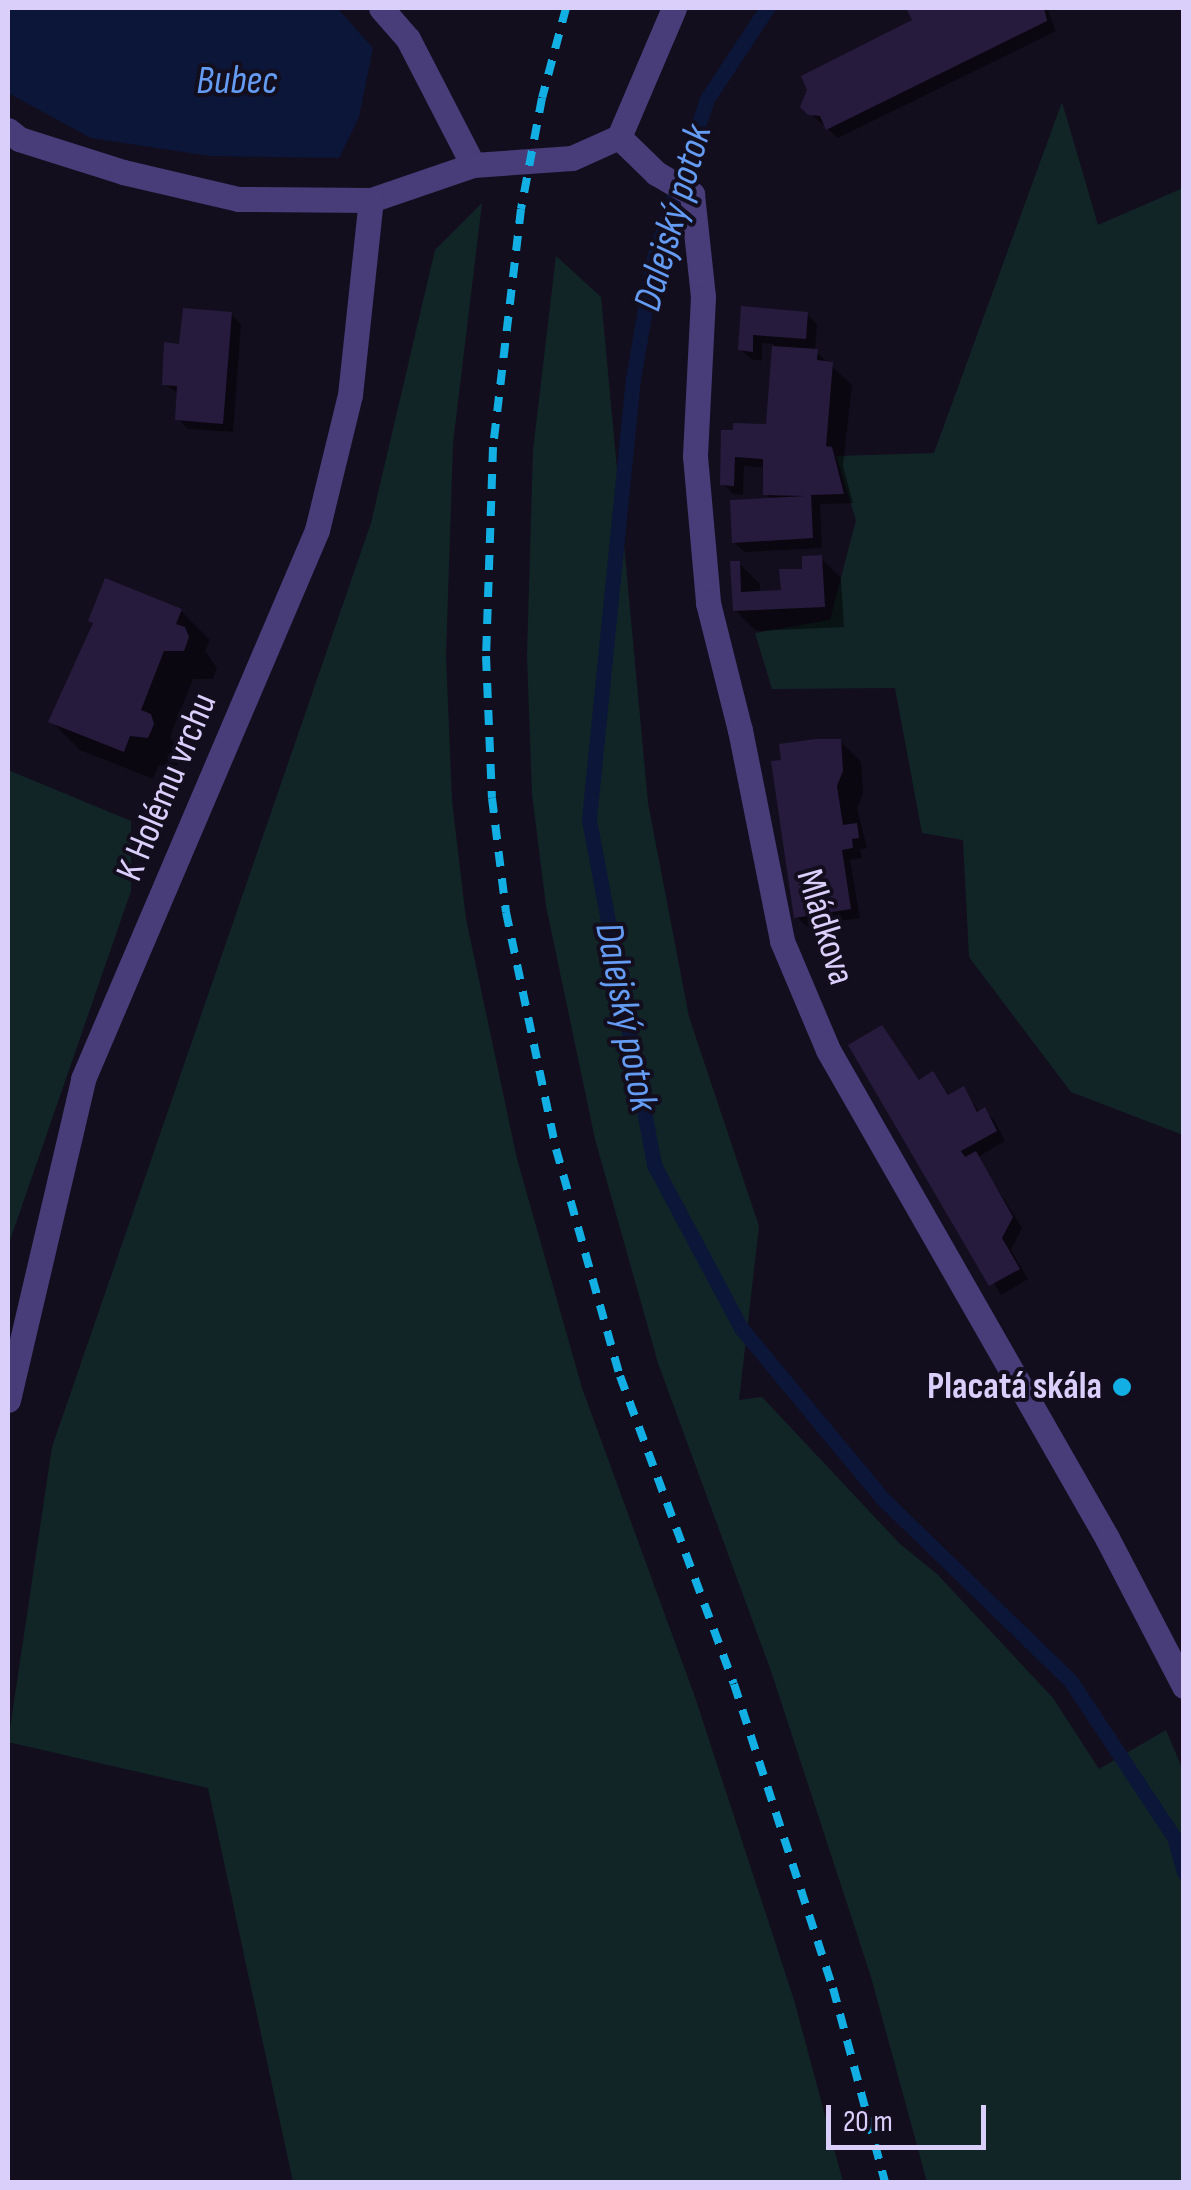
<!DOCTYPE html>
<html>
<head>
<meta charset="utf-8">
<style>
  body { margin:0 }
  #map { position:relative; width:1191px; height:2190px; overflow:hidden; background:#130e1e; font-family:"Sofia Sans Condensed",sans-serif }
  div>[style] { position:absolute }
  .green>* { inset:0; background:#112527 }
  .water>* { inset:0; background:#0c1638 }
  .shadow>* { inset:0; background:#0007 }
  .stream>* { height:15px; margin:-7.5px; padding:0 7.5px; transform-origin:7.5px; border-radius:7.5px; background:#0c1638 }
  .building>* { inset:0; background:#271b3d }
  .minor>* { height:25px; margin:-12.5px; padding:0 12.5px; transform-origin:12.5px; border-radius:12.5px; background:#483c79 }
  .rail>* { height:8px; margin-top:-4px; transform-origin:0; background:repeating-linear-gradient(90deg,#11afe4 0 15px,transparent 0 27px) }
  .dots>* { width:28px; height:28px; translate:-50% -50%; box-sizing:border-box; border:5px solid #130e1e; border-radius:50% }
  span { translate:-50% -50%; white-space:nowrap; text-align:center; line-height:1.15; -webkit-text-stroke:8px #130e1e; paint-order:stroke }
  .street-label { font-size:38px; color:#dacefb }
  .poi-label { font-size:38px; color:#dacefb; font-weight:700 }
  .right { translate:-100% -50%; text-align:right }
  .water-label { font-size:40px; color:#649bf3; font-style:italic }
  .frame { position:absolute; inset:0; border:10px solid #dacefb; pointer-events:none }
  .scale { position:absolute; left:826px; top:2105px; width:160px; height:45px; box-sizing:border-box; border:5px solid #dacefb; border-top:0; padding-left:12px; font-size:30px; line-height:35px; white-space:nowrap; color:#dacefb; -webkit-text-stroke:8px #130e1e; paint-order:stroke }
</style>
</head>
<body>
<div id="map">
  <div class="green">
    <i style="clip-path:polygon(1062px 102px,1098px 225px,1183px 188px,1183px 1135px,1071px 1092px,969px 957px,963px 840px,922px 833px,895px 688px,772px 689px,755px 633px,830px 620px,856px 520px,836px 456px,934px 453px)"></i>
    <i style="clip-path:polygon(482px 203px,453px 443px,446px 656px,452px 801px,466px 919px,517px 1159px,582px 1388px,695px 1697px,794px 2000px,843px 2182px,293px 2182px,208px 1788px,8px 1742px,52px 1447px,371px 523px,435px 250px)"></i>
    <i style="clip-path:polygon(556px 256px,601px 297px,648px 803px,689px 1017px,759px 1226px,739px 1400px,762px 1397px,900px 1544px,937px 1574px,1053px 1698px,1099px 1769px,1166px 1730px,1184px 1773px,1183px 2182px,927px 2182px,871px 1977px,771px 1671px,658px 1363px,595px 1139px,546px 906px,532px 794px,527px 656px,533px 450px)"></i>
    <i style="clip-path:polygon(8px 770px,131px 821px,131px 891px,8px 1246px)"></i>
  </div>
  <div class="water">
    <i style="clip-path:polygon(8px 8px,337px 8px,373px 48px,359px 117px,339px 158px,210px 156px,91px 138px,8px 93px)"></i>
  </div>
  <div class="shadow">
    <i style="clip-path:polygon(909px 8px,1047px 8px,1056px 31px,838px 138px,803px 107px,916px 21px)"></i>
    <i style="clip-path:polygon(743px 309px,807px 314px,817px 324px,815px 351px,852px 385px,843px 466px,853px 503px,820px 504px,822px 548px,744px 552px,734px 542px,771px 499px,766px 494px,766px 468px,744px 466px,743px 495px,733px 494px,723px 484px,724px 433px,769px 427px,774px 344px,762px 343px,762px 361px,751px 359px,740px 349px)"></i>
    <i style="clip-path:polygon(231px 314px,241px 324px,233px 432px,188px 429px,178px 419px,179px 394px,164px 384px,182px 346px)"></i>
    <i style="clip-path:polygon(821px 558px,841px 578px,844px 627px,756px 631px,735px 610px,739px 563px,760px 584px,760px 593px,783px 592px)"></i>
    <i style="clip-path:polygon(106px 581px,181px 611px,210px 640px,205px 651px,217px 668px,213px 679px,193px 679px,170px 737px,182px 755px,177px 766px,159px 765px,153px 779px,80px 750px,51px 721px,82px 654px)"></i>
    <i style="clip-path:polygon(840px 741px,861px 762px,863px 793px,857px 808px,867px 848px,860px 849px,862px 858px,850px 860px,860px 918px,806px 926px,796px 916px)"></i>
    <i style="clip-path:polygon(882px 1028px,921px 1082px,933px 1074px,951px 1097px,963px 1089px,980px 1113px,984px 1110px,994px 1120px,1005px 1141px,978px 1157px,1022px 1228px,1011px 1250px,1028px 1279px,1001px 1295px,852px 1045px)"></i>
  </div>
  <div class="stream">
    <i style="left:767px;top:8px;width:109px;rotate:123.4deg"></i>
    <i style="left:707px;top:99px;width:167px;rotate:108.5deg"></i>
    <i style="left:654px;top:257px;width:123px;rotate:99.8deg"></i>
    <i style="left:633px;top:378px;width:444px;rotate:95.7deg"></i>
    <i style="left:589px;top:820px;width:351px;rotate:79.3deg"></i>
    <i style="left:654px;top:1165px;width:185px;rotate:61.9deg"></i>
    <i style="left:741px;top:1328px;width:224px;rotate:50.3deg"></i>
    <i style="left:884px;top:1500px;width:259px;rotate:44.1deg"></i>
    <i style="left:1070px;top:1680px;width:188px;rotate:56.5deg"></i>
    <i style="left:1174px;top:1837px;width:37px;rotate:74deg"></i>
  </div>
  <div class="building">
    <i style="clip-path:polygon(906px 8px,1044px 8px,1047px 21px,826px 130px,820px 116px,808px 115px,800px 107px,807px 90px,801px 76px,912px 20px)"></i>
    <i style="clip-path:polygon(741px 306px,808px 312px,806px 339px,753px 335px,753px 352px,738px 350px)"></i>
    <i style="clip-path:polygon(183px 308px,232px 312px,223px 424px,175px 420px,177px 386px,162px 385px,164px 342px,179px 344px)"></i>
    <i style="clip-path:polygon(772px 346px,818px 349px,817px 360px,833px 362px,826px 446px,832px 447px,844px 494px,811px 495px,813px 538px,732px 543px,730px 500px,806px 496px,763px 495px,763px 459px,735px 457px,734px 486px,720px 485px,721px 430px,733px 430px,733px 423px,766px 424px)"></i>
    <i style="clip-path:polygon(822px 555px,825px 607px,733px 611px,730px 561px,740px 561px,741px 592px,781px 590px,779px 569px,802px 569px,802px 556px)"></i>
    <i style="clip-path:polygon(105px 578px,182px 609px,176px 624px,185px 627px,189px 637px,184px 651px,164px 651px,141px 710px,151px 714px,154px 724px,148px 738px,130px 736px,124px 752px,48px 722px,93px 623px,88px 621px)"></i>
    <i style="clip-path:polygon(816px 739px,841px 739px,843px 771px,837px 786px,843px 825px,857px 823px,859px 838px,852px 839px,853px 848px,842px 850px,851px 909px,794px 918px,771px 761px,781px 760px,779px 744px)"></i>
    <i style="clip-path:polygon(882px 1025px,919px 1080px,933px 1071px,948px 1095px,964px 1086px,977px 1112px,985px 1107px,997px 1131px,961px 1151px,965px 1157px,976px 1151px,1013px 1217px,1002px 1238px,1020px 1269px,989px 1286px,848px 1045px)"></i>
  </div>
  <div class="minor">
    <i style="left:381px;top:8px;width:41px;rotate:48.9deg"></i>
    <i style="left:408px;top:39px;width:142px;rotate:62.7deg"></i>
    <i style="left:8px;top:130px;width:14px;rotate:39deg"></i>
    <i style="left:19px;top:139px;width:109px;rotate:17.6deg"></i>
    <i style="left:123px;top:172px;width:118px;rotate:13.2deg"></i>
    <i style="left:238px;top:199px;width:133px;rotate:0.4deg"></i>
    <i style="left:371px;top:200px;width:108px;rotate:-18.9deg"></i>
    <i style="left:473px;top:165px;width:99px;rotate:-4deg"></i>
    <i style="left:572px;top:158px;width:51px;rotate:-24.1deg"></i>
    <i style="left:619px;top:137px;width:52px;rotate:44.2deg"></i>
    <i style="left:656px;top:173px;width:42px;rotate:30.3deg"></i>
    <i style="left:692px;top:194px;width:104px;rotate:83.9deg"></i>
    <i style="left:703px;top:297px;width:159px;rotate:92.9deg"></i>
    <i style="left:695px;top:456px;width:148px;rotate:84.9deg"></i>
    <i style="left:708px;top:603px;width:131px;rotate:75.9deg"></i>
    <i style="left:740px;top:730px;width:215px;rotate:78.7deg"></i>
    <i style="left:782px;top:941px;width:118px;rotate:67.1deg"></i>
    <i style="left:828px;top:1050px;width:562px;rotate:60.24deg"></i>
    <i style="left:1107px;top:1538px;width:167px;rotate:62.5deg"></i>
    <i style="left:619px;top:137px;width:140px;rotate:-66.9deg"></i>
    <i style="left:8px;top:1400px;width:330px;rotate:-76.8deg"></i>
    <i style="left:83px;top:1079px;width:597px;rotate:-66.91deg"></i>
    <i style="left:317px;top:530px;width:139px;rotate:-76.3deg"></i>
    <i style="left:350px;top:395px;width:196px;rotate:-83.9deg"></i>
  </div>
  <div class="rail">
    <i style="left:566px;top:8px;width:93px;rotate:104.9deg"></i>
    <i style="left:542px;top:98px;width:113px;rotate:100.7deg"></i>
    <i style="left:521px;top:209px;width:240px;rotate:96.7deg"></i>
    <i style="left:493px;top:447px;width:209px;rotate:91.9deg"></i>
    <i style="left:486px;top:656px;width:142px;rotate:87.6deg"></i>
    <i style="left:492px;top:798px;width:115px;rotate:83deg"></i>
    <i style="left:506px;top:912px;width:242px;rotate:78.1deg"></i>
    <i style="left:556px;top:1149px;width:236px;rotate:74.3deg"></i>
    <i style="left:620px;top:1376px;width:328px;rotate:69.7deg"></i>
    <i style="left:734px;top:1684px;width:320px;rotate:72deg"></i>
    <i style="left:833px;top:1988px;width:201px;rotate:75deg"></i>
  </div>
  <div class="dots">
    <i style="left:1122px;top:1387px;background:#11afe4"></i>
  </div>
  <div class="street-label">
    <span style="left:167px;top:787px;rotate:-67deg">K Holému vrchu</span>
    <span style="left:825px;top:927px;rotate:73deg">Mládkova</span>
  </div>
  <div class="poi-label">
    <span class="right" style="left:1102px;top:1387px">Placatá skála</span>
  </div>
  <div class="water-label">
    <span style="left:237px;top:81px">Bubec</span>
    <span style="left:673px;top:218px;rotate:-74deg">Dalejský potok</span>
    <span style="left:626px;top:1017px;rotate:79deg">Dalejský potok</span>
  </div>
  <div class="frame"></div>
  <div class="scale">20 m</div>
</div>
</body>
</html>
